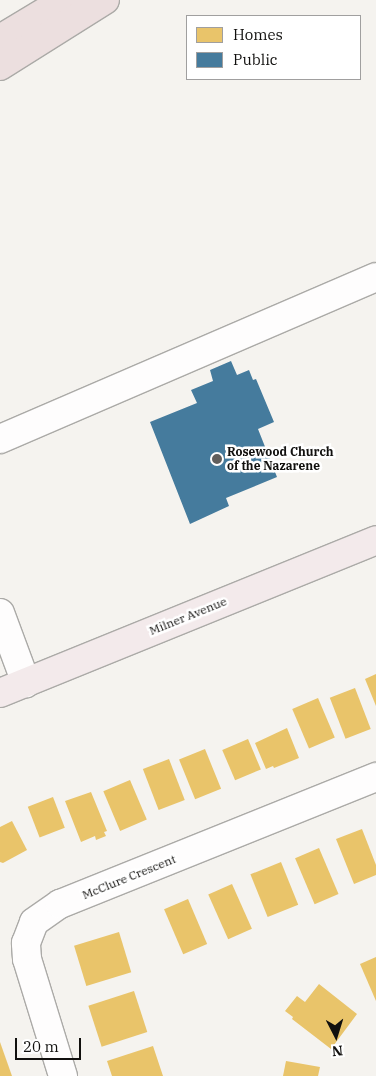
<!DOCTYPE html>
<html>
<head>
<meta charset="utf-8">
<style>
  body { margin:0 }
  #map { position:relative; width:376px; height:1076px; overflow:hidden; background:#f5f3ef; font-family:"IBM Plex Serif",serif }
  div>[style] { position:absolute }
  .homes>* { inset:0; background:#e9c46a; transform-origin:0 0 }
  .public>* { inset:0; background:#457b9d }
  .roads { filter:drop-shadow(1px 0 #abaaa7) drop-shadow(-1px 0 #abaaa7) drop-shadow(0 1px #abaaa7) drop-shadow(0 -1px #abaaa7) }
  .minor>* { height:28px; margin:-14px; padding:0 14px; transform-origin:14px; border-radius:14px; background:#fefdfd }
  .major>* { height:28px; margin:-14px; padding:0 14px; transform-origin:14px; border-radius:14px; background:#f3eaeb }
  .highway>* { height:28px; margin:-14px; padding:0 14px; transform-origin:14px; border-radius:14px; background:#ecdfdf }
  .dots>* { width:14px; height:14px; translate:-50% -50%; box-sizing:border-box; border:2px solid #fff; border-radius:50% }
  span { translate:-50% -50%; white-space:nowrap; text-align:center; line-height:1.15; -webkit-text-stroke:5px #fff; paint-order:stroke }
  .poi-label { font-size:12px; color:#11100e; font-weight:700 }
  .left { translate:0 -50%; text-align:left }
  .street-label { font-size:12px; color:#11100e }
  .legend { position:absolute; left:186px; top:15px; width:175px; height:65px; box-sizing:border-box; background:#fff; border:1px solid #a09f9f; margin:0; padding:6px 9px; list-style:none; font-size:15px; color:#11100e }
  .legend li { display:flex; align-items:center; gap:10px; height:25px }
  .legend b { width:25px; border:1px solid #a09f9f }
  .north { position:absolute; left:311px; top:1011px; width:50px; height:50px; -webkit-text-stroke:4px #fff; paint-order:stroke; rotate:175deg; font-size:14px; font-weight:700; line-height:20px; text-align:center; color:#11100e }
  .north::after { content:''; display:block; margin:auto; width:18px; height:22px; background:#11100e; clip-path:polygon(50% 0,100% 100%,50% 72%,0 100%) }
  .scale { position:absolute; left:15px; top:1038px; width:66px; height:22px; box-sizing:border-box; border:2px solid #11100e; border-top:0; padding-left:6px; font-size:15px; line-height:18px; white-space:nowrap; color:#11100e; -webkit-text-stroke:4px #fff; paint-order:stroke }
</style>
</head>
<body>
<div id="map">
  <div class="homes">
    <i style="clip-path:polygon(376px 674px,376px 706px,365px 679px)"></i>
    <i style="left:355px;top:688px;width:44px;height:27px;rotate:69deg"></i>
    <i style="left:318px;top:698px;width:43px;height:28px;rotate:67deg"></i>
    <i style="clip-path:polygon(287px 728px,299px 758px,274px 768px,273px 766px,266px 769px,255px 743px)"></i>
    <i style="left:248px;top:739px;width:33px;height:28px;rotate:67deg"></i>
    <i style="left:205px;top:749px;width:43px;height:28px;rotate:68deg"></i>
    <i style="left:169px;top:759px;width:44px;height:28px;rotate:69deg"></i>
    <i style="left:130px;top:780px;width:43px;height:29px;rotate:67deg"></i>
    <i style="clip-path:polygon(91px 792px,107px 831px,104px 832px,106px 836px,96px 840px,95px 836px,81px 842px,65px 801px)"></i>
    <i style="left:53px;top:797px;width:33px;height:27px;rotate:69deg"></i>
    <i style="clip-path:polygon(12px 821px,27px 850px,3px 863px,0 862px,0 827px)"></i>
    <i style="clip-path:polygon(362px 829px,376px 865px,376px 875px,354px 884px,336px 839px)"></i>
    <i style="left:319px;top:848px;width:50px;height:26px;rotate:67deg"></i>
    <i style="left:281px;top:862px;width:46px;height:33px;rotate:68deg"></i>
    <i style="left:232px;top:884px;width:49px;height:26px;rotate:66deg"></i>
    <i style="left:188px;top:899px;width:49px;height:26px;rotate:67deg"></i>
    <i style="left:119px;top:932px;width:42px;height:47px;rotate:73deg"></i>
    <i style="clip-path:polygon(376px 957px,376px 1001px,360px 964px)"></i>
    <i style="clip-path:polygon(319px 984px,357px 1014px,331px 1049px,292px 1019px,293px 1017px,285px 1011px,297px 996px,305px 1002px)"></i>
    <i style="left:134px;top:991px;width:43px;height:48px;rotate:72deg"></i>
    <i style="clip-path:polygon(0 1042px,12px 1076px,0 1076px)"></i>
    <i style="clip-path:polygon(153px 1046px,163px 1076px,112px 1076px,107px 1061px)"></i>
    <i style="clip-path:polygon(286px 1061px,320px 1067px,318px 1076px,283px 1076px)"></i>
  </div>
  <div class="public">
    <i style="clip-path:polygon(231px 361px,237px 375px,249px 370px,253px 380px,256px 379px,274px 422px,258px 429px,277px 477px,226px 498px,229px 506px,190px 524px,150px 422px,197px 403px,191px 390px,213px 381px,210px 370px)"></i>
  </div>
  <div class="roads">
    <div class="minor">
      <i style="left:0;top:439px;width:409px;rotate:-23.3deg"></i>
      <i style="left:0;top:613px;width:75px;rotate:69.6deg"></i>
      <i style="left:63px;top:1076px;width:122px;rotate:-107.1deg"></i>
      <i style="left:27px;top:959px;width:16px;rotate:-94deg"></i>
      <i style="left:26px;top:943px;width:22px;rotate:-69deg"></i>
      <i style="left:34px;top:922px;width:32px;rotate:-35deg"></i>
      <i style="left:60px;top:904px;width:341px;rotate:-21.9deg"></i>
    </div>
    <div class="major">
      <i style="left:0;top:693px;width:406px;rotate:-22.1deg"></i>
    </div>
    <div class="highway">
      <i style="left:0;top:39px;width:76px;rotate:-31deg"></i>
      <i style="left:0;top:66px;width:124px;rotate:-32.2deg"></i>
    </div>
  </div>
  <div class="dots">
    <i style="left:217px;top:459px;background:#615f5d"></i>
  </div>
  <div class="poi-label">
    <span class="left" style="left:227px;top:459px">Rosewood Church<br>of the Nazarene</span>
  </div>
  <div class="street-label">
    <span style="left:188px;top:616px;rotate:-22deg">Milner Avenue</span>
    <span style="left:129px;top:877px;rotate:-22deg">McClure Crescent</span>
  </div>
  <ul class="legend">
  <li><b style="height:14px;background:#e9c46a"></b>Homes</li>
  <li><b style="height:14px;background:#457b9d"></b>Public</li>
  </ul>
  <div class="north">N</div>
  <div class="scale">20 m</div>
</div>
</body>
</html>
